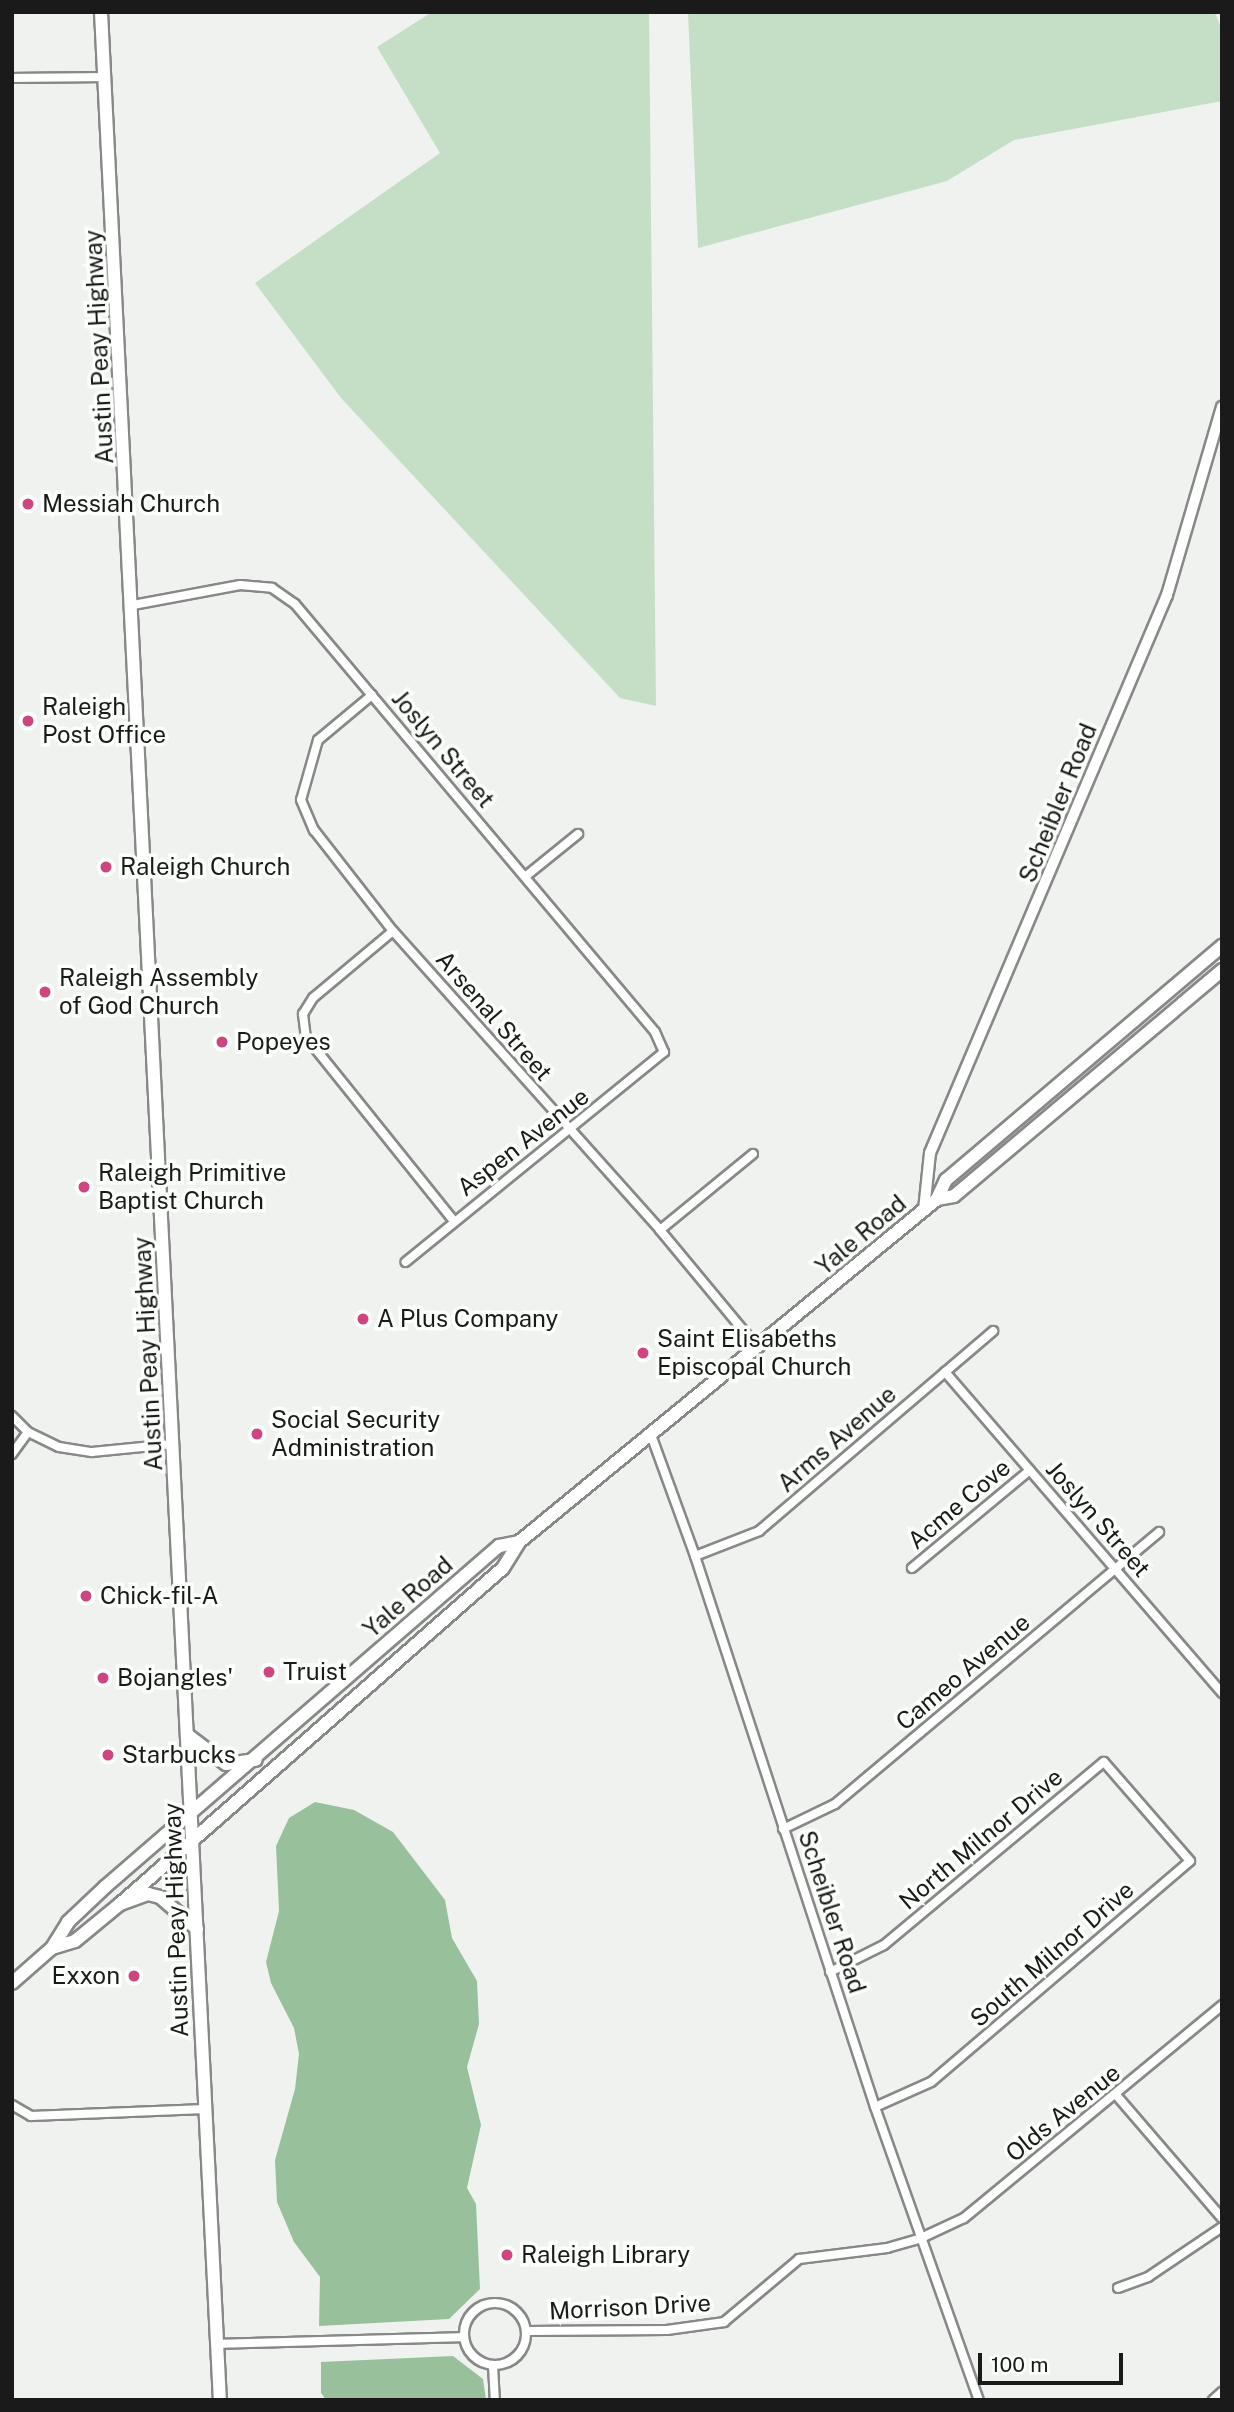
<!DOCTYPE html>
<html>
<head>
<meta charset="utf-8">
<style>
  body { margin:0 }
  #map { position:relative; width:1234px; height:2412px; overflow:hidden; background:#eff2ef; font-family:"Public Sans",sans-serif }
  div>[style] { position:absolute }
  .green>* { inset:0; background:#c5dfc7 }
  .water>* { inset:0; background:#98c19b }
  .roads { filter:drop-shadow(2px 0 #868986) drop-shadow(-2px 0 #868986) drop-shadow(0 2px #868986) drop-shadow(0 -2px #868986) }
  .minor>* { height:8px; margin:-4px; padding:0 4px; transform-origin:4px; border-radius:4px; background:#fff }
  .minor>.ring { margin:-4px; padding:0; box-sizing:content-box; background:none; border:8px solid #fff; border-radius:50% }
  .tertiary>* { height:10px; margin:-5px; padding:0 5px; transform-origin:5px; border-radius:5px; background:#fff }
  .secondary>* { height:12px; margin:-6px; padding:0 6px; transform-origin:6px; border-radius:6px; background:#fff }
  .primary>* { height:12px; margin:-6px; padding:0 6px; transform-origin:6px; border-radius:6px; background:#fff }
  .dots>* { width:19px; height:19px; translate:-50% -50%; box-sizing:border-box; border:4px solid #fdfffd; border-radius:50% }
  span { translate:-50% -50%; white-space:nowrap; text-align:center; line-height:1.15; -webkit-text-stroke:7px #fdfffd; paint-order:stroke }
  .street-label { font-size:24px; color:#191a19 }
  .poi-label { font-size:24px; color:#191a19 }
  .left { translate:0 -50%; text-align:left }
  .right { translate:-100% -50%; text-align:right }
  .frame { position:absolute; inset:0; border:14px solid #191a19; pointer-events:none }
  .scale { position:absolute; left:978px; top:2353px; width:145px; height:32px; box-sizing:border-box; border:4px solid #191a19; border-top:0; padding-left:9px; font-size:21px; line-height:24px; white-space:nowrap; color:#191a19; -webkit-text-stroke:5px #fdfffd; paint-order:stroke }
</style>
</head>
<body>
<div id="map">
  <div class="green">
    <i style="clip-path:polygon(432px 12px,649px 12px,656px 706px,620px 698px,341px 398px,255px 283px,440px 153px,377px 47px)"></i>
    <i style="clip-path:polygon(688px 12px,1215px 12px,1222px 31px,1222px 101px,1014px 140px,947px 181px,698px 248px)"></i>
  </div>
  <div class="water">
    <i style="clip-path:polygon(315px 1802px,354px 1810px,393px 1832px,445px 1900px,452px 1938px,477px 1981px,479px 2024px,467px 2067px,481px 2125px,467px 2188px,476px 2204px,480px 2289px,449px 2319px,319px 2326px,320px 2277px,294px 2242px,277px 2202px,275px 2160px,295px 2089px,299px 2054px,294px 2028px,271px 1983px,266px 1962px,279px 1911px,276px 1846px,289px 1818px)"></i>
    <i style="clip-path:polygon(453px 2356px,483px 2379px,486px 2400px,326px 2400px,321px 2393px,321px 2362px)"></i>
  </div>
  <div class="roads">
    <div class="minor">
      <i style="left:12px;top:78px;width:93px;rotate:-0.6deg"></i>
      <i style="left:133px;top:605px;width:109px;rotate:-10.6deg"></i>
      <i style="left:240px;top:585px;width:32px;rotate:5deg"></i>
      <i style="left:272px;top:588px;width:28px;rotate:35deg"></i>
      <i style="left:295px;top:604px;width:559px;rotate:49.93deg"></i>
      <i style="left:655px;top:1032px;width:22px;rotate:66deg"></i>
      <i style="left:664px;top:1052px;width:333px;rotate:140.9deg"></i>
      <i style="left:372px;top:695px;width:70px;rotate:140.2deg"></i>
      <i style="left:318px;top:740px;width:62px;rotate:105.8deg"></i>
      <i style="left:301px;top:800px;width:33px;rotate:67deg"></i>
      <i style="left:314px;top:830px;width:128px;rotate:52deg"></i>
      <i style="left:393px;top:931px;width:401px;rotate:48.2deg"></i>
      <i style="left:660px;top:1230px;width:153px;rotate:50.3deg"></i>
      <i style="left:526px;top:876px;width:67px;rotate:-38.9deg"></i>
      <i style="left:393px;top:931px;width:104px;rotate:140.1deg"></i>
      <i style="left:313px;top:998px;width:19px;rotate:122deg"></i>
      <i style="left:303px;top:1014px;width:23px;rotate:83deg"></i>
      <i style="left:306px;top:1037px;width:236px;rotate:51.2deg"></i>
      <i style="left:660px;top:1230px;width:120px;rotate:-39.3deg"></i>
      <i style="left:945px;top:1372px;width:424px;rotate:49.2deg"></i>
      <i style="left:12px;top:1416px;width:23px;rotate:45deg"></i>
      <i style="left:28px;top:1432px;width:34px;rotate:26deg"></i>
      <i style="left:59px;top:1447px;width:33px;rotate:9deg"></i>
      <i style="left:92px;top:1452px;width:81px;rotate:-5.6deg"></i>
      <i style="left:651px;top:1435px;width:129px;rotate:70deg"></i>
      <i style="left:695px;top:1556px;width:580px;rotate:71.91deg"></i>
      <i style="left:875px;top:2107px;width:311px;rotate:70.5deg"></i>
      <i style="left:12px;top:1454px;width:27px;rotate:-54deg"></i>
      <i style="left:695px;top:1556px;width:69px;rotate:-21.3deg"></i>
      <i style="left:759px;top:1531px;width:308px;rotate:-40.5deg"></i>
      <i style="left:912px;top:1568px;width:153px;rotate:-39.7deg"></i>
      <i style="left:783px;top:1829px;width:58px;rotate:-25.7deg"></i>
      <i style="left:835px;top:1804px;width:423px;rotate:-40deg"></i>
      <i style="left:830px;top:1972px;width:60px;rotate:-26.6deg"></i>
      <i style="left:884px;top:1945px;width:286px;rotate:-39.8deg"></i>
      <i style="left:1104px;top:1762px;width:131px;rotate:49deg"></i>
      <i style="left:1190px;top:1861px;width:340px;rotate:139.5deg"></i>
      <i style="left:931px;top:2082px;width:61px;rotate:155.9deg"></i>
      <i style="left:1117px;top:2096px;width:161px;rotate:49.3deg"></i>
      <i style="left:12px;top:2105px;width:22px;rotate:30deg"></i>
      <i style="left:31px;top:2116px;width:174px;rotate:-2.3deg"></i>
      <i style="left:1118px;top:2288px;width:32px;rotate:-20deg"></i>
      <i style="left:1148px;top:2277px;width:89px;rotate:-34deg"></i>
      <i class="ring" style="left:464px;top:2303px;width:54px;height:54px"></i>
      <i style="left:526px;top:2331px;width:141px;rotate:-0.4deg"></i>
      <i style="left:667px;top:2330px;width:58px;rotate:-8deg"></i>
      <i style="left:724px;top:2322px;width:98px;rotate:-40deg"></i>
      <i style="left:799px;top:2259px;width:89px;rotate:-7.1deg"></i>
      <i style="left:887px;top:2248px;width:35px;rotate:-16deg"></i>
      <i style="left:921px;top:2238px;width:47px;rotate:-24.9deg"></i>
      <i style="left:964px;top:2218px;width:335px;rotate:-39.5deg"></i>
      <i style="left:217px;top:2344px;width:247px;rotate:-1.6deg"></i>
      <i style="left:493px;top:2365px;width:35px;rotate:87deg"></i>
      <i style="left:1213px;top:2400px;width:12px;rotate:-42deg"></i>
    </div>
    <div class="tertiary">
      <i style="left:924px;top:1210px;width:57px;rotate:-84deg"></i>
      <i style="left:930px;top:1153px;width:606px;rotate:-66.99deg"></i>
      <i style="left:1167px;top:595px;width:196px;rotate:-73.7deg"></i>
    </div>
    <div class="secondary">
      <i style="left:937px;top:1199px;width:17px;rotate:-10deg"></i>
      <i style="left:954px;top:1196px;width:351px;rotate:-40.1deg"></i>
      <i style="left:52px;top:1948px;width:24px;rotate:-17deg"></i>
      <i style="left:75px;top:1941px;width:58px;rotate:-39.4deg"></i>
      <i style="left:120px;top:1904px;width:509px;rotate:-41.26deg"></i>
      <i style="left:503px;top:1568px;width:31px;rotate:-58deg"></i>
      <i style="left:519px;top:1542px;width:541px;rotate:-39.37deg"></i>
      <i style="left:937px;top:1199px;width:21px;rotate:-65deg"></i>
      <i style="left:946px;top:1180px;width:362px;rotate:-40.3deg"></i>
      <i style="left:12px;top:1983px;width:53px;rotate:-41.2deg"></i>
      <i style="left:52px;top:1948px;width:31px;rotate:-58deg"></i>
      <i style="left:68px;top:1922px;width:51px;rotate:-43.4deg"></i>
      <i style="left:105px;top:1887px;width:521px;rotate:-40.88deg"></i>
      <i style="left:499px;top:1546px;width:20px;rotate:-11deg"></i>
    </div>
    <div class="primary">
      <i style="left:101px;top:12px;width:2391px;rotate:87.15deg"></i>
      <i style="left:189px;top:1736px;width:46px;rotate:37.1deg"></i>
      <i style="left:226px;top:1764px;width:30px;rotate:-8deg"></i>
      <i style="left:120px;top:1904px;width:30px;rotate:-20deg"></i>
      <i style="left:148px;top:1894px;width:12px;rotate:14deg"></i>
      <i style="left:160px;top:1897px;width:49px;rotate:40.9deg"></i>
    </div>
  </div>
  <div class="dots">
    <i style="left:28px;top:504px;background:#ce4580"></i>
    <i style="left:28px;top:721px;background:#ce4580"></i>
    <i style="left:106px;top:867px;background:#ce4580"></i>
    <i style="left:45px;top:992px;background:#ce4580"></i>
    <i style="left:222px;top:1042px;background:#ce4580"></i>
    <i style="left:84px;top:1187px;background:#ce4580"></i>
    <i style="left:363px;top:1319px;background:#ce4580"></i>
    <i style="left:643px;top:1353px;background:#ce4580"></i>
    <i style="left:257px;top:1434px;background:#ce4580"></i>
    <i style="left:86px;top:1596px;background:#ce4580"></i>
    <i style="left:269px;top:1672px;background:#ce4580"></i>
    <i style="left:103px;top:1678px;background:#ce4580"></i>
    <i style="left:108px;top:1755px;background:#ce4580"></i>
    <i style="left:134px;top:1976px;background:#ce4580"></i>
    <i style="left:507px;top:2255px;background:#ce4580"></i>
  </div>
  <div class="street-label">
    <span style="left:99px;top:347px;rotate:-93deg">Austin Peay Highway</span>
    <span style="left:443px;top:749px;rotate:50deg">Joslyn Street</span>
    <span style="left:1058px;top:803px;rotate:-68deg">Scheibler Road</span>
    <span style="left:494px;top:1016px;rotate:49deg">Arsenal Street</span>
    <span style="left:523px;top:1142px;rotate:-38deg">Aspen Avenue</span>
    <span style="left:861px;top:1235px;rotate:-40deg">Yale Road</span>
    <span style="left:148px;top:1354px;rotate:-93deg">Austin Peay Highway</span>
    <span style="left:837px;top:1439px;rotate:-41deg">Arms Avenue</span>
    <span style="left:959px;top:1504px;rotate:-40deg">Acme Cove</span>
    <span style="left:1098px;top:1519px;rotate:49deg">Joslyn Street</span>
    <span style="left:408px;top:1597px;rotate:-41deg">Yale Road</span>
    <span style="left:963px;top:1672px;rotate:-40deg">Cameo Avenue</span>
    <span style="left:981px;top:1839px;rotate:-40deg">North Milnor Drive</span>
    <span style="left:832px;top:1912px;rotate:72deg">Scheibler Road</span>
    <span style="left:176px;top:1920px;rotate:-92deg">Austin Peay Highway</span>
    <span style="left:1052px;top:1954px;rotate:-41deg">South Milnor Drive</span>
    <span style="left:1063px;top:2113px;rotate:-39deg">Olds Avenue</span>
    <span style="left:630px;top:2307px;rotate:-3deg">Morrison Drive</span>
  </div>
  <div class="poi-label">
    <span class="left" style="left:42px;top:504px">Messiah Church</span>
    <span class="left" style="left:42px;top:721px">Raleigh<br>Post Office</span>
    <span class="left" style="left:120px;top:867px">Raleigh Church</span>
    <span class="left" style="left:59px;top:992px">Raleigh Assembly<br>of God Church</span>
    <span class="left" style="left:236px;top:1042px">Popeyes</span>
    <span class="left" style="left:98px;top:1187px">Raleigh Primitive<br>Baptist Church</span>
    <span class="left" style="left:377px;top:1319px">A Plus Company</span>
    <span class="left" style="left:657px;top:1353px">Saint Elisabeths<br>Episcopal Church</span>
    <span class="left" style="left:271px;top:1434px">Social Security<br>Administration</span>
    <span class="left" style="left:100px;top:1596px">Chick-fil-A</span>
    <span class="left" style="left:283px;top:1672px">Truist</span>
    <span class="left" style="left:117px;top:1678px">Bojangles'</span>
    <span class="left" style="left:122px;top:1755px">Starbucks</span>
    <span class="right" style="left:120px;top:1976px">Exxon</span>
    <span class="left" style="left:521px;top:2255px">Raleigh Library</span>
  </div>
  <div class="frame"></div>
  <div class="scale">100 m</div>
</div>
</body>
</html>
